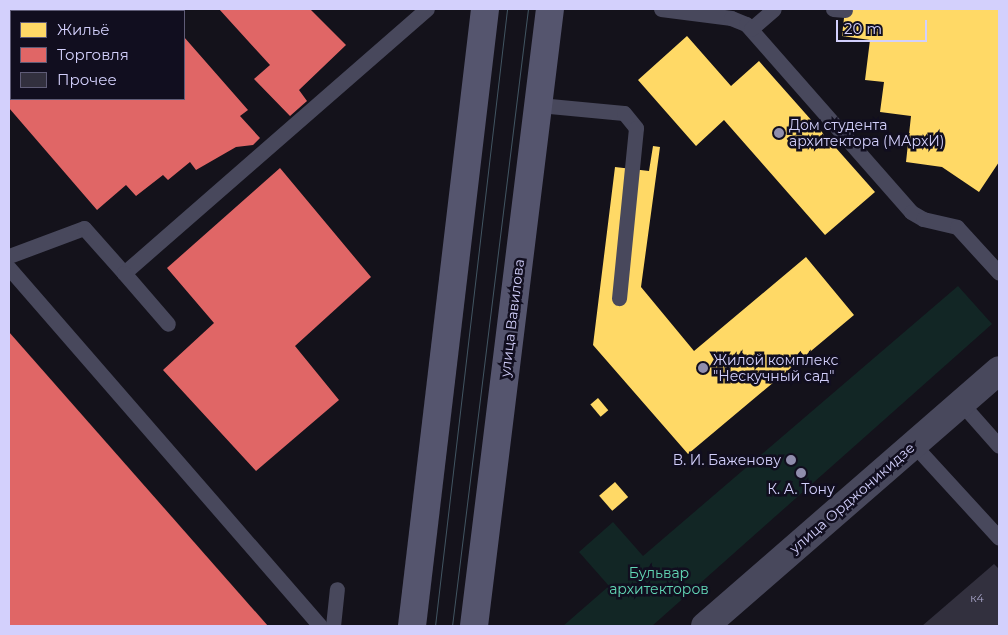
<!DOCTYPE html>
<html>
<head>
<meta charset="utf-8">
<style>
  body { margin:0 }
  #map { position:relative; width:1008px; height:635px; overflow:hidden; background:#14121b; font-family:Montserrat,sans-serif }
  div>[style] { position:absolute }
  .green>* { inset:0; background:#122625 }
  .homes>* { inset:0; background:#ffd966; transform-origin:0 0 }
  .shops>* { inset:0; background:#e06666; transform-origin:0 0 }
  .building>* { inset:0; background:#32303e }
  .service>* { height:15px; margin:-7.5px; padding:0 7.5px; transform-origin:7.5px; border-radius:7.5px; background:#48485c }
  .minor>* { height:28px; margin:-14px; padding:0 14px; transform-origin:14px; border-radius:14px; background:#48485c }
  .secondary>* { height:28px; margin:-14px; padding:0 14px; transform-origin:14px; border-radius:14px; background:#55556e }
  .tram>* { height:1px; margin:-0.5px; padding:0 0.5px; transform-origin:0.5px; border-radius:0.5px; background:#425562 }
  .dots>* { width:14px; height:14px; translate:-50% -50%; box-sizing:border-box; border:2px solid #110e1f; border-radius:50% }
  span { translate:-50% -50%; white-space:nowrap; text-align:center; line-height:1.15; -webkit-text-stroke:5px #110e1f; paint-order:stroke }
  .number-label { font-size:11px; color:#aba8cc }
  .number-label span { -webkit-text-stroke-width:0 }
  .poi-label { font-size:14px; color:#d3d0fc }
  .left { translate:0 -50%; text-align:left }
  .right { translate:-100% -50%; text-align:right }
  .street-label { font-size:14px; color:#d3d0fc }
  .park-label { font-size:14px; color:#62d6b5 }
  .frame { position:absolute; inset:0; border:10px solid #d3d0fc; pointer-events:none }
  .legend { position:absolute; left:10px; top:10px; width:175px; height:90px; box-sizing:border-box; background:#110e1f; border:1px solid #5f5c77; margin:0; padding:6px 9px; list-style:none; font-size:15px; color:#d3d0fc }
  .legend li { display:flex; align-items:center; gap:10px; height:25px }
  .legend b { width:25px; border:1px solid #5f5c77 }
  .scale { position:absolute; left:836px; top:20px; width:91px; height:22px; box-sizing:border-box; border:2px solid #d3d0fc; border-top:0; padding-left:6px; font-size:15px; line-height:18px; white-space:nowrap; color:#d3d0fc; -webkit-text-stroke:4px #110e1f; paint-order:stroke }
</style>
</head>
<body>
<div id="map">
  <div class="green">
    <i style="clip-path:polygon(958px 286px,992px 324px,652px 626px,563px 626px,609px 586px,579px 552px,613px 522px,643px 556px)"></i>
  </div>
  <div class="homes">
    <i style="clip-path:polygon(845px 9px,999px 9px,999px 162px,979px 192px,942px 167px,906px 162px,911px 116px,880px 112px,884px 82px,865px 80px,870px 40px,842px 36px)"></i>
    <i style="clip-path:polygon(687px 36px,731px 86px,759px 61px,875px 192px,825px 235px,724px 120px,696px 146px,638px 80px)"></i>
    <i style="clip-path:polygon(653px 146px,660px 147px,641px 287px,694px 351px,806px 257px,854px 315px,688px 454px,593px 345px,615px 167px,649px 171px)"></i>
    <i style="left:598px;top:398px;width:16px;height:10px;rotate:50deg"></i>
    <i style="left:615px;top:482px;width:20px;height:21px;rotate:49deg"></i>
  </div>
  <div class="shops">
    <i style="left:72px;top:9px;width:57px;height:4px"></i>
    <i style="clip-path:polygon(219px 9px,310px 9px,346px 45px,299px 90px,307px 101px,290px 116px,254px 79px,270px 65px)"></i>
    <i style="clip-path:polygon(184px 37px,248px 110px,240px 116px,260px 138px,253px 145px,236px 147px,196px 170px,190px 162px,168px 180px,163px 175px,136px 196px,126px 185px,97px 210px,9px 108px,9px 63px,11px 60px,11px 99px,184px 99px)"></i>
    <i style="clip-path:polygon(280px 168px,371px 277px,295px 346px,339px 400px,256px 471px,163px 370px,214px 323px,167px 268px)"></i>
    <i style="clip-path:polygon(9px 332px,268px 626px,9px 626px)"></i>
  </div>
  <div class="building">
    <i style="clip-path:polygon(994px 564px,999px 569px,999px 626px,922px 626px)"></i>
  </div>
  <div class="service">
    <i style="left:661px;top:9px;width:71px;rotate:7.3deg"></i>
    <i style="left:731px;top:18px;width:16px;rotate:22deg"></i>
    <i style="left:746px;top:24px;width:250px;rotate:48.7deg"></i>
    <i style="left:911px;top:212px;width:14px;rotate:30deg"></i>
    <i style="left:923px;top:219px;width:35px;rotate:13deg"></i>
    <i style="left:957px;top:227px;width:62px;rotate:47.6deg"></i>
    <i style="left:833px;top:9px;width:12px;rotate:5deg"></i>
    <i style="left:751px;top:29px;width:30px;rotate:-41deg"></i>
    <i style="left:539px;top:105px;width:85px;rotate:5.4deg"></i>
    <i style="left:624px;top:113px;width:19px;rotate:51deg"></i>
    <i style="left:636px;top:128px;width:171px;rotate:95.7deg"></i>
    <i style="left:9px;top:256px;width:80px;rotate:-20.5deg"></i>
    <i style="left:84px;top:228px;width:60px;rotate:48.4deg"></i>
    <i style="left:124px;top:273px;width:402px;rotate:-41.1deg"></i>
    <i style="left:9px;top:268px;width:474px;rotate:49deg"></i>
    <i style="left:124px;top:273px;width:67px;rotate:49.2deg"></i>
    <i style="left:961px;top:403px;width:57px;rotate:48.5deg"></i>
    <i style="left:913px;top:444px;width:127px;rotate:47.5deg"></i>
    <i style="left:333px;top:626px;width:37px;rotate:-84deg"></i>
  </div>
  <div class="minor">
    <i style="left:705px;top:626px;width:390px;rotate:-41deg"></i>
  </div>
  <div class="secondary">
    <i style="left:412px;top:626px;width:621px;rotate:-83.25deg"></i>
    <i style="left:474px;top:626px;width:622px;rotate:-82.98deg"></i>
  </div>
  <div class="tram">
    <i style="left:435px;top:626px;width:621px;rotate:-83.34deg"></i>
    <i style="left:452px;top:626px;width:622px;rotate:-82.98deg"></i>
  </div>
  <div class="dots">
    <i style="left:779px;top:133px;background:#908ead"></i>
    <i style="left:703px;top:368px;background:#908ead"></i>
    <i style="left:791px;top:460px;background:#908ead"></i>
    <i style="left:801px;top:473px;background:#908ead"></i>
  </div>
  <div class="number-label">
    <span style="left:977px;top:598px">к4</span>
  </div>
  <div class="poi-label">
    <span class="left" style="left:789px;top:133px">Дом студента<br>архитектора (МАрхИ)</span>
    <span class="left" style="left:713px;top:368px">Жилой комплекс<br>"Нескучный сад"</span>
    <span class="right" style="left:781px;top:460px">В. И. Баженову</span>
    <span style="left:801px;top:489px">К. А. Тону</span>
  </div>
  <div class="street-label">
    <span style="left:512px;top:318px;rotate:-83deg">улица Вавилова</span>
    <span style="left:852px;top:498px;rotate:-41deg">улица Орджоникидзе</span>
  </div>
  <div class="park-label">
    <span style="left:659px;top:581px">Бульвар<br>архитекторов</span>
  </div>
  <div class="frame"></div>
  <ul class="legend">
  <li><b style="height:14px;background:#ffd966"></b>Жильё</li>
  <li><b style="height:14px;background:#e06666"></b>Торговля</li>
  <li><b style="height:14px;background:#32303e"></b>Прочее</li>
  </ul>
  <div class="scale">20 m</div>
</div>
</body>
</html>
